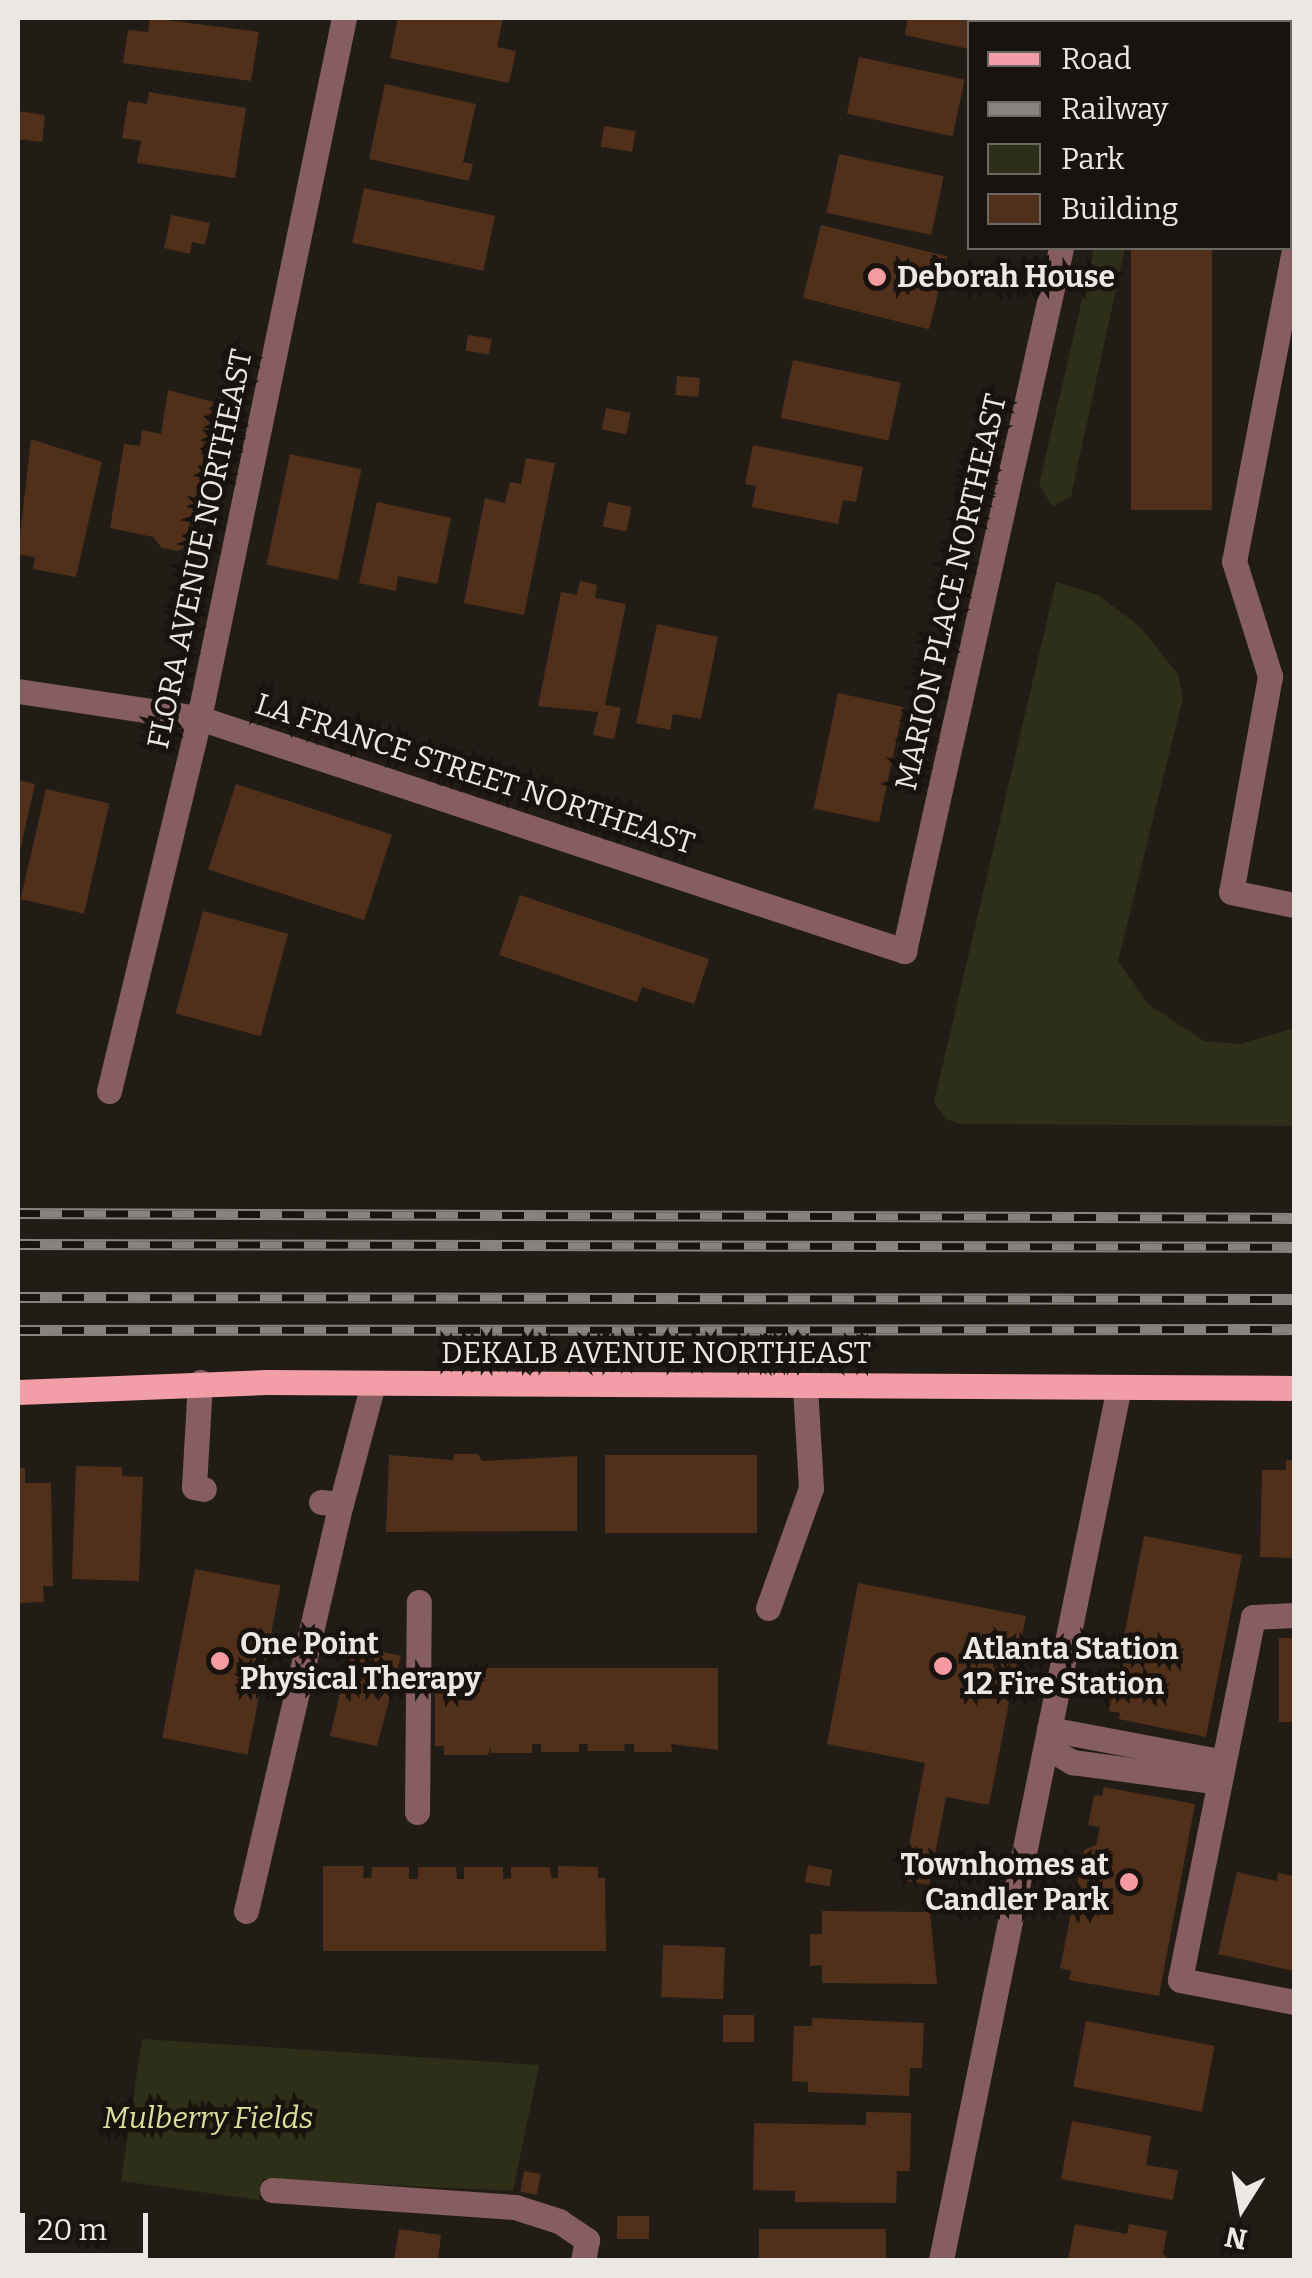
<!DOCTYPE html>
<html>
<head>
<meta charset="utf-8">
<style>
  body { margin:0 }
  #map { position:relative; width:1312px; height:2278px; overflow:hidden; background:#221c17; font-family:Bitter,serif }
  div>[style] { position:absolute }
  .green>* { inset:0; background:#2e2f19 }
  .building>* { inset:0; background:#50301b; transform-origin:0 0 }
  .minor>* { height:25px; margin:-12.5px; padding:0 12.5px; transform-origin:12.5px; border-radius:12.5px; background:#865e62 }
  .major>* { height:25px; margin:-12.5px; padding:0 12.5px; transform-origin:12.5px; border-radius:12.5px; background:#f19ea8 }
  .rail>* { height:11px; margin-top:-5.5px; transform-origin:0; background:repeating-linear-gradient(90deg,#18130e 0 22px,#88837f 0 44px); box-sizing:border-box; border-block:2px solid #88837f }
  .dots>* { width:28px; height:28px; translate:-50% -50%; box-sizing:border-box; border:5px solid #18130e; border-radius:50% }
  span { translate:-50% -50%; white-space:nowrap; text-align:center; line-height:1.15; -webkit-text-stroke:9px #18130e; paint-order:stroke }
  .poi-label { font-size:30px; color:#ebe7e3; font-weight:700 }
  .left { translate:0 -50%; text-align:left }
  .right { translate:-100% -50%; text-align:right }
  .street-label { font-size:30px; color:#ebe7e3 }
  .park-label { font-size:30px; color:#dadf9c; font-style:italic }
  .frame { position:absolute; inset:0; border:20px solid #ebe7e3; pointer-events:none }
  .legend { position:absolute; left:967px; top:20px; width:325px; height:230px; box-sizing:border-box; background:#18130e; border:2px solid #6c6863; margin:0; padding:12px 18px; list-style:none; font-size:30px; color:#ebe7e3 }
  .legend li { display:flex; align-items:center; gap:20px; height:50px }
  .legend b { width:50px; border:2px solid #6c6863 }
  .north { position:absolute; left:1192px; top:2158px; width:100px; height:100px; -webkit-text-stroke:8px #18130e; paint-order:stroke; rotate:191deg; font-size:28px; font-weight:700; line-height:40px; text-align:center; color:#ebe7e3 }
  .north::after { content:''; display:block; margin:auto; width:35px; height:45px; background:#ebe7e3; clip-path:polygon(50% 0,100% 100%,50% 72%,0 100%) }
  .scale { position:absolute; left:20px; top:2213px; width:128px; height:45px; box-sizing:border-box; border:5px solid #ebe7e3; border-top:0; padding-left:12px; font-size:30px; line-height:35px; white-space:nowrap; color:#ebe7e3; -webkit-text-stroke:8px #18130e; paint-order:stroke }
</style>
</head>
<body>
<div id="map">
  <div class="green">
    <i style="clip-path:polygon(1094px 248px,1125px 248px,1071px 496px,1053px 507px,1039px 485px)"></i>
    <i style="clip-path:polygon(1056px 582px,1098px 595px,1140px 627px,1178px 674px,1183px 698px,1118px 961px,1148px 1004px,1204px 1041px,1240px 1044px,1294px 1028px,1294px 1126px,960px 1124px,946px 1119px,934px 1102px)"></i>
    <i style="clip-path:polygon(142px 2039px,539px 2065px,513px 2191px,263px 2179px,259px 2200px,121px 2181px)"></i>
  </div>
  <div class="building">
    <i style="clip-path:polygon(150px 18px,259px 32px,251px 81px,123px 63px,128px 30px,148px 32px)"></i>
    <i style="clip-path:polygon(398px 18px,503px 18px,497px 47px,516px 51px,509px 83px,390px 58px)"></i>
    <i style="clip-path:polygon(908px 18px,983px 18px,969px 22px,969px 49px,905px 35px)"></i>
    <i style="clip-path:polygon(1194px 18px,1274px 18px,1193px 22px)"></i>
    <i style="left:859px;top:57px;width:108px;height:58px;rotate:12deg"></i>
    <i style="clip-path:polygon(385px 84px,476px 104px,463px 162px,473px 164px,469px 181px,369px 159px)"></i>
    <i style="clip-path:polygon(149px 92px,246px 108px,235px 178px,137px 163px,141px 141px,122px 138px,128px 101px,147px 104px)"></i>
    <i style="clip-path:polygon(18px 111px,45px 115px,42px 142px,18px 139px)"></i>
    <i style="left:604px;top:126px;width:32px;height:21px;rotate:9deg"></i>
    <i style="left:839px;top:154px;width:107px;height:60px;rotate:12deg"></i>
    <i style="left:364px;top:188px;width:134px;height:56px;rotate:12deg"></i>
    <i style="clip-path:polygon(171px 215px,210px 223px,205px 245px,192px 242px,190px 254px,164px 248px)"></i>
    <i style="left:821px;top:225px;width:130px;height:75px;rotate:14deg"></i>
    <i style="left:1131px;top:248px;width:81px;height:262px"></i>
    <i style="left:468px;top:335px;width:24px;height:16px;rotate:9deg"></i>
    <i style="left:793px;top:360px;width:110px;height:59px;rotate:12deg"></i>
    <i style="left:677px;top:376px;width:23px;height:19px;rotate:5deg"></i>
    <i style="clip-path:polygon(168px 390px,213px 402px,191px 543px,178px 551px,162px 548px,153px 537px,110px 528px,124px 444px,140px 446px,142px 430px,161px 434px)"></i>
    <i style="left:606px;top:408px;width:25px;height:22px;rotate:11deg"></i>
    <i style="clip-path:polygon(31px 439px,102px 462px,76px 577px,33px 569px,35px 557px,18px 554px)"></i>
    <i style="clip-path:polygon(753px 445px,863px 467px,856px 502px,843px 500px,838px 524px,752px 507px,756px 486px,745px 484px)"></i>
    <i style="left:290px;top:454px;width:73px;height:113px;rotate:12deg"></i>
    <i style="clip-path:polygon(526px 458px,555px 463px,524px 615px,464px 603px,485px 498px,505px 503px,510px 482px,521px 484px)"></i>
    <i style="clip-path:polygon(377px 502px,451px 518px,437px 584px,398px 576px,396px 591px,359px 583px)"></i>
    <i style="left:608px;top:502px;width:24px;height:25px;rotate:12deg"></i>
    <i style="clip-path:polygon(580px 581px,597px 585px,595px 598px,626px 604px,605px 705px,621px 708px,614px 739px,593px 735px,598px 712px,538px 706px,561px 592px,577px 595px)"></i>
    <i style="clip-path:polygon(657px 624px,718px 637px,701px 719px,673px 714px,670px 730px,636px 723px)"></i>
    <i style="left:838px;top:693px;width:67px;height:118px;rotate:12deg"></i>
    <i style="clip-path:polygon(18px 780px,35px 784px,19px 855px,18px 855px)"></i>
    <i style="left:236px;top:784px;width:164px;height:90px;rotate:18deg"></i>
    <i style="left:46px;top:789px;width:65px;height:113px;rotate:13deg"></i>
    <i style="clip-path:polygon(520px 895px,709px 959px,694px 1004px,642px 987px,637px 1002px,499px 955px)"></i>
    <i style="left:203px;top:911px;width:88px;height:106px;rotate:15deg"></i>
    <i style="clip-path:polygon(454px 1454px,478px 1454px,482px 1461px,577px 1456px,577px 1531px,386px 1532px,389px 1455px,453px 1460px)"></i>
    <i style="left:605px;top:1455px;width:152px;height:78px"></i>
    <i style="clip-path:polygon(1286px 1460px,1294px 1461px,1294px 1558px,1260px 1557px,1262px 1470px,1286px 1470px)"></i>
    <i style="clip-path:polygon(76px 1466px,122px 1467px,122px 1476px,143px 1477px,139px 1581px,72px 1579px)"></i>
    <i style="clip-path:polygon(18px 1468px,25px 1468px,25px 1483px,51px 1483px,53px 1586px,43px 1586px,44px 1602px,18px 1603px)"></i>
    <i style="clip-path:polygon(1144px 1536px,1242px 1555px,1206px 1737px,1119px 1719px,1120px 1713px,1109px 1711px)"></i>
    <i style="left:195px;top:1569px;width:87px;height:172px;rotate:11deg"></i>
    <i style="clip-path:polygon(858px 1583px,1026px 1616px,989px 1805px,946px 1797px,929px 1885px,902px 1880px,925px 1763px,827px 1744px)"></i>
    <i style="left:1279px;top:1638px;width:15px;height:84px"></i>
    <i style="clip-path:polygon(375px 1650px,401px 1656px,377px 1746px,330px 1736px,350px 1651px,373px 1656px)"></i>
    <i style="clip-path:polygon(435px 1668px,718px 1668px,718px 1750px,671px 1744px,672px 1752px,634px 1752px,634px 1744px,624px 1744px,625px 1751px,587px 1751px,588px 1744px,579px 1744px,579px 1752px,541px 1752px,541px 1744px,532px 1744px,532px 1753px,491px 1753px,491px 1747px,488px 1755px,444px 1755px,444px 1746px,435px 1746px)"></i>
    <i style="clip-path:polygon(1104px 1787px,1195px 1804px,1159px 1996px,1069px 1980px,1071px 1971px,1060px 1968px,1084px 1850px,1096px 1845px,1100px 1827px,1088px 1825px,1094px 1795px,1102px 1796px)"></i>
    <i style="left:808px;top:1865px;width:25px;height:17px;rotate:11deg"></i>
    <i style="clip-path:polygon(323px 1866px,364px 1866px,363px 1878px,371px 1878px,372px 1867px,409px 1867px,409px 1879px,418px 1879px,418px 1867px,456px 1867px,457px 1879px,464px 1879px,464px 1867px,503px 1867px,503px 1879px,511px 1878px,511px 1867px,550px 1867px,551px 1878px,558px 1878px,558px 1866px,598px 1867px,598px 1878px,605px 1878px,606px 1951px,323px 1951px)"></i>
    <i style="clip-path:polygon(1237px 1872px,1277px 1881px,1278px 1873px,1294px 1876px,1294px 1971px,1218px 1954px)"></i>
    <i style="clip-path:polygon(822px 1911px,930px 1912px,937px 1984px,822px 1983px,822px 1965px,810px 1966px,810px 1934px,822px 1934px)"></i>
    <i style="left:663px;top:1945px;width:62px;height:52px;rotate:2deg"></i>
    <i style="left:723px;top:2015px;width:31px;height:27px"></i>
    <i style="clip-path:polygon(812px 2018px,924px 2023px,922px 2068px,910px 2068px,909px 2096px,808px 2092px,808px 2082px,792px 2081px,794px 2026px,812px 2026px)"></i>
    <i style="left:1086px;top:2021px;width:131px;height:67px;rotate:11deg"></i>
    <i style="clip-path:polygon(866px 2112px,911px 2113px,910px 2171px,897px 2171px,896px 2203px,795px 2202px,795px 2191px,753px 2190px,754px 2123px,866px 2125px)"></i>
    <i style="clip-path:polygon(1072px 2121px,1151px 2136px,1146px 2165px,1178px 2170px,1173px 2200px,1061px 2179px)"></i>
    <i style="left:524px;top:2171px;width:17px;height:21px;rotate:10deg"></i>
    <i style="left:617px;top:2216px;width:32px;height:23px"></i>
    <i style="clip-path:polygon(1075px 2224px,1127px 2234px,1129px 2224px,1167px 2231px,1163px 2254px,1170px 2260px,1068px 2260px)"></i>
    <i style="clip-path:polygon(399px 2229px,441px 2235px,438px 2260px,394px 2260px)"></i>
    <i style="left:759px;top:2229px;width:127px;height:31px"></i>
  </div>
  <div class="minor">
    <i style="left:1111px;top:22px;width:4px;rotate:-76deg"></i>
    <i style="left:1294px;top:250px;width:317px;rotate:100.9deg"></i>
    <i style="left:1234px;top:561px;width:121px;rotate:72.6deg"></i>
    <i style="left:1270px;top:676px;width:219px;rotate:100.2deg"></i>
    <i style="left:1231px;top:892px;width:64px;rotate:11.7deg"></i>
    <i style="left:18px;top:691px;width:183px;rotate:8.5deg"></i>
    <i style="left:199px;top:718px;width:743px;rotate:18.29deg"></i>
    <i style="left:904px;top:951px;width:720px;rotate:-77.41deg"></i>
    <i style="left:109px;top:1091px;width:384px;rotate:-76.4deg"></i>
    <i style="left:199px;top:718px;width:715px;rotate:-78.3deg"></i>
    <i style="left:200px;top:1382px;width:105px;rotate:93.3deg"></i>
    <i style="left:194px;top:1487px;width:10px;rotate:11deg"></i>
    <i style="left:321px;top:1502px;width:20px;rotate:6deg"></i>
    <i style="left:341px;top:1504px;width:124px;rotate:-75.1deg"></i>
    <i style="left:768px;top:1608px;width:127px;rotate:-70.3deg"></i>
    <i style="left:811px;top:1488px;width:102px;rotate:-93.4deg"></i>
    <i style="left:1294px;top:1615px;width:41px;rotate:177.2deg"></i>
    <i style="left:1253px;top:1617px;width:370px;rotate:101.4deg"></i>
    <i style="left:1180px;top:1980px;width:116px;rotate:10.9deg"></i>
    <i style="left:1049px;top:1729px;width:177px;rotate:10.7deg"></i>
    <i style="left:1046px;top:1746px;width:31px;rotate:32deg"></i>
    <i style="left:1072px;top:1762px;width:148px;rotate:7.7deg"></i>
    <i style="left:417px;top:1812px;width:210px;rotate:-89.5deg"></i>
    <i style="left:246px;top:1911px;width:418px;rotate:-76.9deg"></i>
    <i style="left:272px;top:2190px;width:244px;rotate:4deg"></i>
    <i style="left:515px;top:2207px;width:46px;rotate:17.7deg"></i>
    <i style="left:559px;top:2221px;width:34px;rotate:34deg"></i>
    <i style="left:587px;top:2240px;width:20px;rotate:101deg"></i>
    <i style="left:941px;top:2260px;width:891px;rotate:-78.48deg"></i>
  </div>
  <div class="major">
    <i style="left:18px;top:1392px;width:249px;rotate:-2.3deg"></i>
    <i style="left:267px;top:1382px;width:1027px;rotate:0.33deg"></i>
  </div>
  <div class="rail">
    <i style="left:18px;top:1213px;width:1276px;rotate:0.22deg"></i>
    <i style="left:18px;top:1244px;width:1276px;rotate:0.13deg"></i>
    <i style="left:18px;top:1297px;width:1276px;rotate:0.09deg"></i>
    <i style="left:18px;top:1330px;width:1276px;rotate:-0.04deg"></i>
  </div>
  <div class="dots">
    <i style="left:877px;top:277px;background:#f49aa0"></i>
    <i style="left:220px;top:1661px;background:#f49aa0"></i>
    <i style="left:943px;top:1666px;background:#f49aa0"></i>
    <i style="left:1129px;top:1882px;background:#f49aa0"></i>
  </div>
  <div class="poi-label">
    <span class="left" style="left:897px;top:277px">Deborah House</span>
    <span class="left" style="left:240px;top:1661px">One Point<br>Physical Therapy</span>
    <span class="left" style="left:963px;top:1666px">Atlanta Station<br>12 Fire Station</span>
    <span class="right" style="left:1109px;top:1882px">Townhomes at<br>Candler Park</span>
  </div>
  <div class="street-label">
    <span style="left:200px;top:549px;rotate:-78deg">FLORA AVENUE NORTHEAST</span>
    <span style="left:951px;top:592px;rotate:-77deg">MARION PLACE NORTHEAST</span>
    <span style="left:475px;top:774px;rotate:18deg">LA FRANCE STREET NORTHEAST</span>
    <span style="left:656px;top:1353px">DEKALB AVENUE NORTHEAST</span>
  </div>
  <div class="park-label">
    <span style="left:208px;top:2118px">Mulberry Fields</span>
  </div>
  <div class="frame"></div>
  <ul class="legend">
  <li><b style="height:12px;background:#f19ea8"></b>Road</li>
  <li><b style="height:12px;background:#88837f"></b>Railway</li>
  <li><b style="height:28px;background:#2e2f19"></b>Park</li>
  <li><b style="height:28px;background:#50301b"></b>Building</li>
  </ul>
  <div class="north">N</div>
  <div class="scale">20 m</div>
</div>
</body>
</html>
